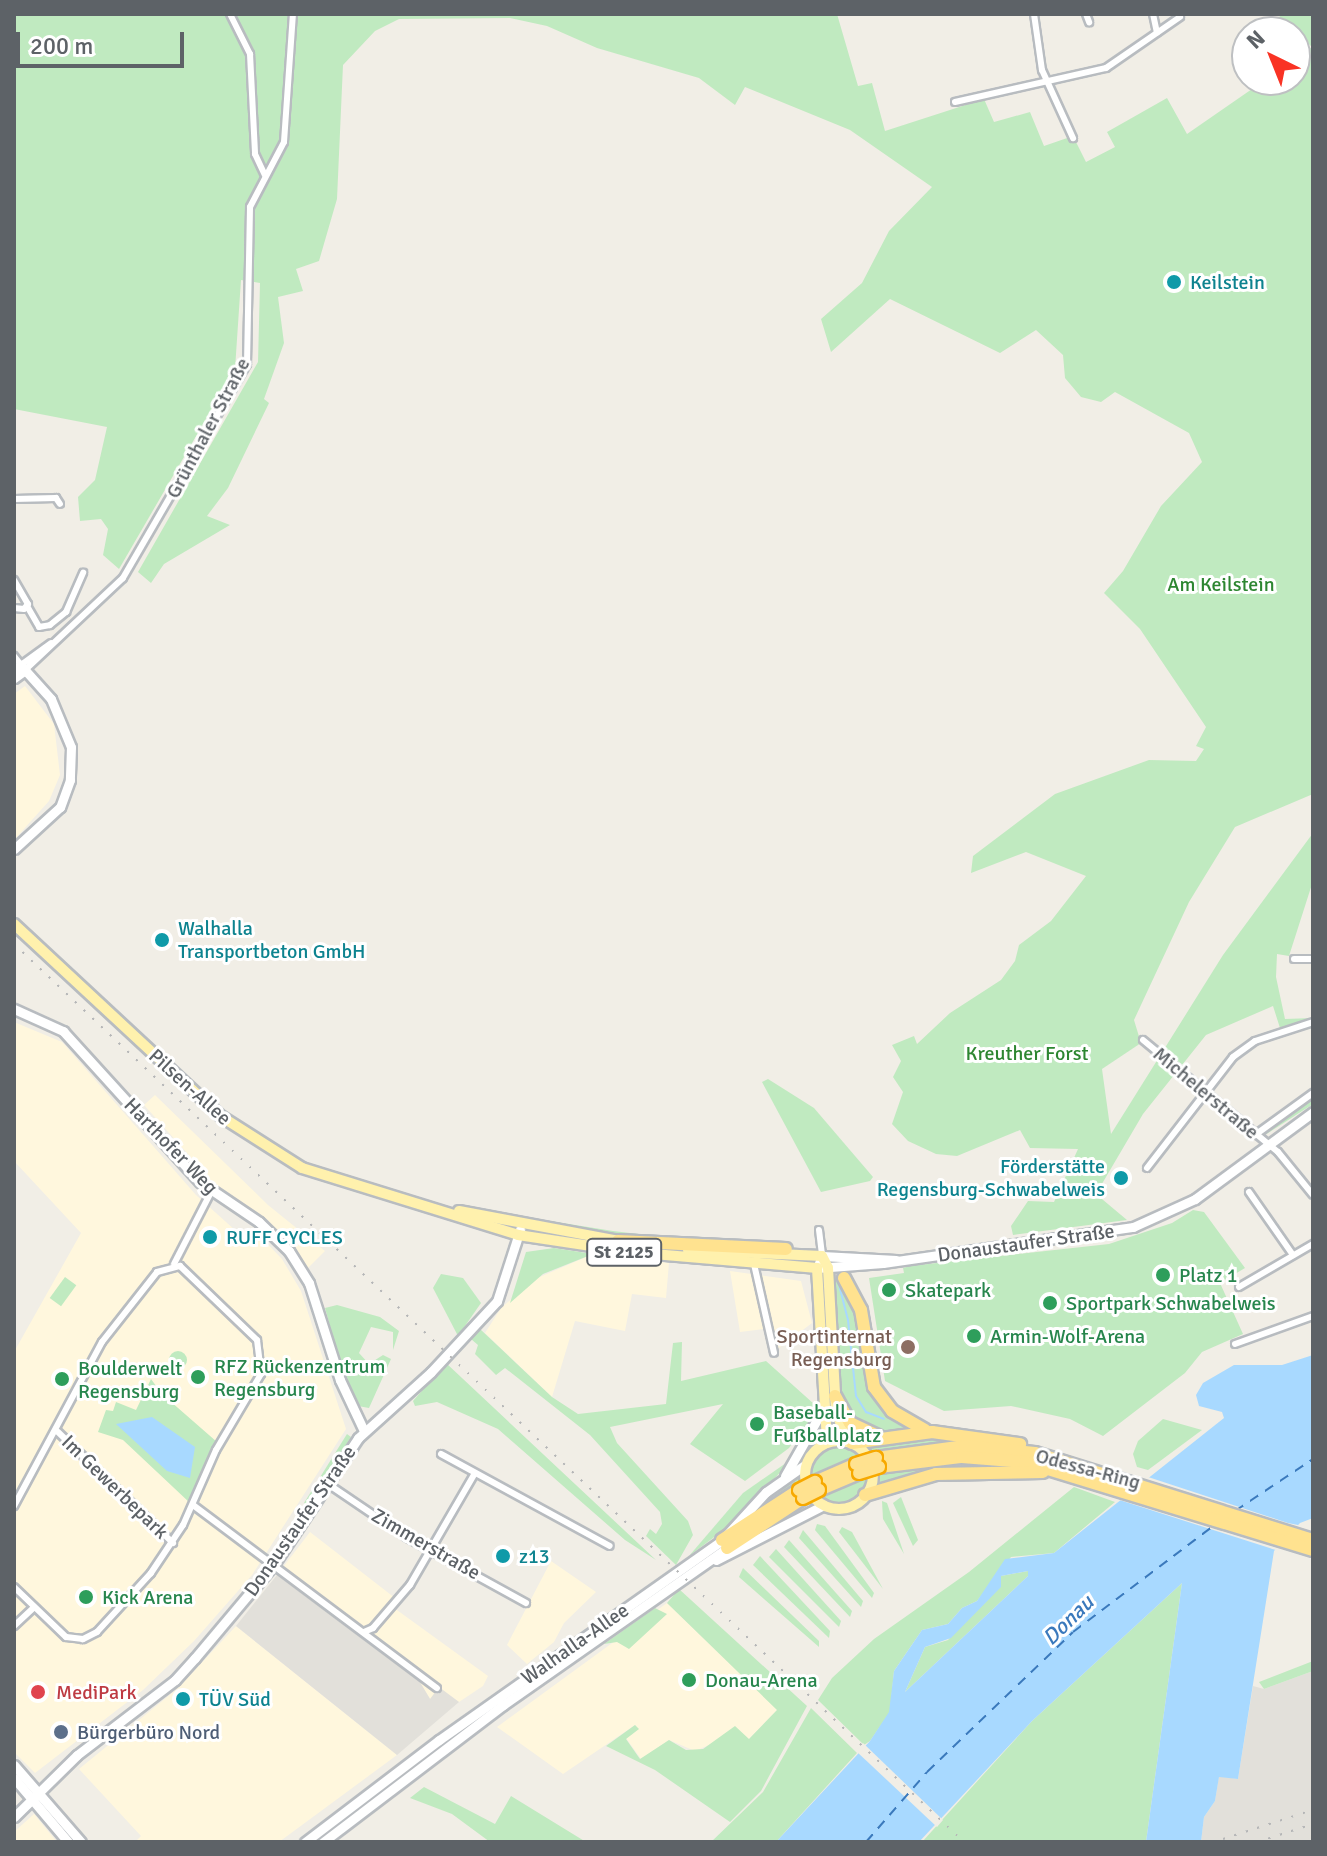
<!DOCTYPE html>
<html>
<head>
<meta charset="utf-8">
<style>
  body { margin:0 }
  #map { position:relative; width:1327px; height:1856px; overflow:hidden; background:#f1eee6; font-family:Signika,sans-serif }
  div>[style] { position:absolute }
  .commercial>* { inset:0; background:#fff7dd }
  .industrial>* { inset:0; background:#e2e0da }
  .green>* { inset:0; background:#c0eac0; transform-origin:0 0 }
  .round { border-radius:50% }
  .water>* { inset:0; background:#a8d9ff }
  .pier>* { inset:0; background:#f1eee6 }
  .stream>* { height:2px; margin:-1px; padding:0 1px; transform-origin:1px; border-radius:1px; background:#a8d9ff }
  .ferry>* { height:2px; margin-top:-1px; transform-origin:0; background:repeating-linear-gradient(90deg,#3a79bc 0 10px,transparent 0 18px) }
  .roads { filter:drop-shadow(2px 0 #b8bcc0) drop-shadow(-2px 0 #b8bcc0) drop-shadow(0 2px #b8bcc0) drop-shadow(0 -2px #b8bcc0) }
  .street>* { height:6px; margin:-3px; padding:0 3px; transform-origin:3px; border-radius:3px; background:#fff }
  .secondary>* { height:9px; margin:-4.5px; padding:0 4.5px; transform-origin:4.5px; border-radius:4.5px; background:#fff }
  .primary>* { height:10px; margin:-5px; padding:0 5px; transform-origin:5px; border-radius:5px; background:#fff1ad }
  .primary>.ring { margin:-5px; padding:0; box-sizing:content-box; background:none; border:10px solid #fff1ad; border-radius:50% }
  .highway>* { height:12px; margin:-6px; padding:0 6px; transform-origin:6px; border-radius:6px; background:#ffe28f }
  .rail>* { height:2px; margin-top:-1px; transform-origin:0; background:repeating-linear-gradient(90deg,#b5b6b7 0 2px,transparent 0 12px) }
  .bridges { filter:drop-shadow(2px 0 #f7a900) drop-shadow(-2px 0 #f7a900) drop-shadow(0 2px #f7a900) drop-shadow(0 -2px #f7a900) }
  .highway-bridge>* { height:12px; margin:-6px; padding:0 6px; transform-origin:6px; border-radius:6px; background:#ffe28f }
  .dots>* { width:22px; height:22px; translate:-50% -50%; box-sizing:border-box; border:4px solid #fff; border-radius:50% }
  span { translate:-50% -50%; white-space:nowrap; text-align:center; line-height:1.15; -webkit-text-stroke:6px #fff; paint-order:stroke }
  .shield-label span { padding:2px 6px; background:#fff; border:2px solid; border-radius:6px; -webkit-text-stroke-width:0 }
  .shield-label { font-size:18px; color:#5d6267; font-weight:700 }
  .culture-label { font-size:20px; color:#0d838f }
  .left { translate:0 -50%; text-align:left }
  .right { translate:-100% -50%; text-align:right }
  .street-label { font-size:20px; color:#5d6267 }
  .park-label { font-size:20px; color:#2d8631 }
  .leisure-label { font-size:20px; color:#27864d }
  .education-label { font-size:20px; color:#785e54 }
  .health-label { font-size:20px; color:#be3a42 }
  .service-label { font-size:20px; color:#4e5e75 }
  .water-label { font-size:22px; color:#3a79bc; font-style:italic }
  .frame { position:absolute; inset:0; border:16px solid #5d6267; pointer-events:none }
  .north { position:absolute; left:1231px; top:16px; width:80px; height:80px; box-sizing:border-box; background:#fff; border:2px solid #bec0c2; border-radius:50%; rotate:317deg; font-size:22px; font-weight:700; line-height:32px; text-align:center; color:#5d6267 }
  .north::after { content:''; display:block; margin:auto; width:28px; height:36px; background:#f93324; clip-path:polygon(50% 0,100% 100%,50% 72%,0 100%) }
  .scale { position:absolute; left:16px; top:32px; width:168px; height:36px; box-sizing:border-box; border:4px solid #5d6267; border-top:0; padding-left:10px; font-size:24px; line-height:28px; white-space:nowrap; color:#5d6267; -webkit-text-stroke:6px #fff; paint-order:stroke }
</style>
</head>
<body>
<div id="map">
  <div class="commercial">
    <i style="clip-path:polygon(25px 686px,54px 724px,60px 775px,49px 801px,14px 840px,14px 694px)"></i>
    <i style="clip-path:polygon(14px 1022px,62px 1042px,196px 1195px,246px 1240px,257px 1233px,282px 1259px,301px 1291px,346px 1429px,252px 1575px,194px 1641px,143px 1690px,35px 1773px,14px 1752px,14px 1352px,81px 1233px,14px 1161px)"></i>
    <i style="clip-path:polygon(155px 1095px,268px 1205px,325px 1251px,307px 1269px,268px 1220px,202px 1175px,204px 1172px,144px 1105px)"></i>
    <i style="clip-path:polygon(593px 1254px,669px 1263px,666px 1298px,632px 1294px,625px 1331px,575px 1321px,552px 1397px,485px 1333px,501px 1308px,535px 1279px)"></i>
    <i style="clip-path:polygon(730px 1271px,801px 1281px,812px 1323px,771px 1354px,764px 1329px,740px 1332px)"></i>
    <i style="clip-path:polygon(310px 1532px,395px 1598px,390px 1605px,488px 1676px,483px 1686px,459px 1702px,439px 1688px,431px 1700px,419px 1682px,277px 1575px)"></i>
    <i style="clip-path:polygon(551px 1561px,596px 1592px,564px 1623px,554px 1642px,527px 1664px,507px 1645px)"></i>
    <i style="clip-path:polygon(667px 1603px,778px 1709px,749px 1739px,723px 1739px,695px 1751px,669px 1740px,641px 1759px,626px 1738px,638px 1729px,635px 1725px,563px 1774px,497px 1727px)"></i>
    <i style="clip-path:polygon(236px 1626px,397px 1755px,279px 1842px,135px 1842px,141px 1836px,79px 1769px,177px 1689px)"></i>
    <i style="clip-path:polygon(34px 1814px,57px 1842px,14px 1842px,14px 1832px)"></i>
  </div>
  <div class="industrial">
    <i style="clip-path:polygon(277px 1575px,420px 1682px,430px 1699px,439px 1687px,459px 1702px,397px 1755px,236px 1626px)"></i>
    <i style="clip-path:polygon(1313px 1671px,1313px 1842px,1201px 1842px,1204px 1817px,1215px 1801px,1219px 1776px,1238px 1779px,1253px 1686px,1264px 1689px)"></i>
  </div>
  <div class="green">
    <i style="clip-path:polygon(14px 14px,837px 14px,858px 86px,872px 83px,885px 131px,984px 99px,994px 122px,1030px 112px,1044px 146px,1073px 136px,1086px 162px,1115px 147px,1107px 132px,1167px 98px,1187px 134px,1265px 80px,1295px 80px,1295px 59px,1312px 47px,1277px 14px,1313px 14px,1313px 794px,1235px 827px,1189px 902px,1134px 1020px,1141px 1043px,1102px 1069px,1111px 1134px,1223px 955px,1313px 833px,1313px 881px,1289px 956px,1277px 954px,1276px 977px,1285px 1019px,1313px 1018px,1280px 1028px,1273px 1006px,1206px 1035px,1143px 1114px,1096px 1194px,1127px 1220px,1013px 1235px,1011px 1226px,1028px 1201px,1054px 1202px,1078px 1149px,1030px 1148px,1020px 1130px,957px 1156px,936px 1154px,908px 1141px,892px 1124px,903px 1092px,893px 1077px,901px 1061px,892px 1045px,914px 1036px,917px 1044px,950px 1013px,1001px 980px,1015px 961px,1019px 945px,1051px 921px,1086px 876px,1026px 852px,971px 873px,973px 856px,1055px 794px,1149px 760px,1196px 761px,1204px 749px,1196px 746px,1206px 727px,1140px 629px,1104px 593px,1123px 571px,1161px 506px,1202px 462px,1189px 433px,1115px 392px,1101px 402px,1081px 397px,1065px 378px,1063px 355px,1036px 330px,1000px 353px,890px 299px,831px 352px,821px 319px,862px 283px,889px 231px,932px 187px,850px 130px,745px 87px,735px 105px,699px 78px,597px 48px,547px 26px,510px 18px,399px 19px,375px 31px,343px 65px,337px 199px,319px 261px,296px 269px,303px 291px,278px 297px,284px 343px,264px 399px,269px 403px,228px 488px,207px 516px,230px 525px,164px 564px,151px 583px,138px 572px,258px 362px,260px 283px,241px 280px,235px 369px,119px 569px,103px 555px,108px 529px,101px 519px,80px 521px,78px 497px,95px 480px,107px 427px,14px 409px)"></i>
    <i style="clip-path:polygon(768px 1079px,814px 1108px,873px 1177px,870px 1181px,821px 1192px,762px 1082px)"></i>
    <i style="clip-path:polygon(1313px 1097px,1313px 1104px,1265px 1135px,1263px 1132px)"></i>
    <i style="clip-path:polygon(1193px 1210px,1204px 1212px,1245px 1268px,1220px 1283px,1243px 1334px,1202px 1352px,1185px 1373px,1103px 1436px,1070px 1419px,1011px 1406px,944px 1411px,885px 1381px,869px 1278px,904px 1273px,903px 1268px,910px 1266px,1109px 1244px,1172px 1223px)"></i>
    <i style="clip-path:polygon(544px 1220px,613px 1231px,673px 1238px,613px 1234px)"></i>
    <i style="clip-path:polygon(554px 1248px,593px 1254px,543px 1274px,510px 1303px,526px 1252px)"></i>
    <i style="clip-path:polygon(441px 1274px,463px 1278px,481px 1303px,458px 1336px,433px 1288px)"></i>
    <i style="left:65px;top:1277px;width:14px;height:26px;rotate:36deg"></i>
    <i style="clip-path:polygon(834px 1278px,840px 1278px,856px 1307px,871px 1388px,919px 1429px,879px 1432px,861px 1427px,841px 1403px)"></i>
    <i style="clip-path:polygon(337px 1305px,380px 1317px,399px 1331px,393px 1350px,393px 1332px,371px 1327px,359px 1353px,369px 1364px,383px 1355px,391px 1359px,369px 1408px,358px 1406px,341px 1366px,325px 1308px)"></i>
    <i style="clip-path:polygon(480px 1329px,552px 1397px,578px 1414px,666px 1404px,673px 1343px,682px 1342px,681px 1381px,766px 1361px,814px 1404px,813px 1416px,789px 1448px,745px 1481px,690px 1444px,723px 1404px,610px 1427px,617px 1443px,688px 1521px,693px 1535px,676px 1565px,646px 1536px,650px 1529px,656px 1534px,662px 1524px,660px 1512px,590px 1435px,505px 1368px,496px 1375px,475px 1354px,478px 1345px,471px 1339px)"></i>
    <i class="round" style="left:169px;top:1351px;width:18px;height:18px"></i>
    <i style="clip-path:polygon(446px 1363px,656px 1560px,625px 1540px,498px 1429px,437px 1402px,415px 1406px,413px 1401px)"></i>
    <i style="clip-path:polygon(151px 1379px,162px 1394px,217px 1442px,190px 1503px,123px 1440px,98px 1432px,106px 1410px,113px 1411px,116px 1402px,136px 1410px)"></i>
    <i style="clip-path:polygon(1163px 1419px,1202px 1430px,1148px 1470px,1137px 1467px,1133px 1454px,1138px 1441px)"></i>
    <i style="clip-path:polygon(347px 1434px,351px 1437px,307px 1505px,304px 1503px)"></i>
    <i style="clip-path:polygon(916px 1435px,965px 1443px,871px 1454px,861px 1445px)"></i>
    <i style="clip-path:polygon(835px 1442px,864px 1456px,810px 1478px,813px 1462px)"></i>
    <i style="clip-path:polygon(796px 1456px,729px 1526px,689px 1556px,743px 1493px)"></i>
    <i style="clip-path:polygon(943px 1460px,1030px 1466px,940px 1469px,872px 1484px,874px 1475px)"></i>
    <i style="clip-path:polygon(801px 1470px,802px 1482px,740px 1523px,767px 1496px)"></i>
    <i style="clip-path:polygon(868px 1477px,861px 1493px,849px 1502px,831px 1503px,818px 1496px)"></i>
    <i style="clip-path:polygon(1074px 1487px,1115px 1502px,1054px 1553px,1011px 1557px,977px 1601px,962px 1608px,948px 1624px,922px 1630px,894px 1671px,890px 1712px,870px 1741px,864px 1745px,818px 1700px,832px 1678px,874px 1639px,969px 1572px)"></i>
    <i style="clip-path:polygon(901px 1497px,918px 1540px,913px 1546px,893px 1503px)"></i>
    <i style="clip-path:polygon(882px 1501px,887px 1503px,904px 1554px,883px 1519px)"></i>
    <i style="clip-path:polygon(817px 1524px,825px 1526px,874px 1593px,872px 1598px,815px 1530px)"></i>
    <i style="clip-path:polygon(842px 1527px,852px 1532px,883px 1589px,839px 1532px)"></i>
    <i style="clip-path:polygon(803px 1530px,863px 1601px,861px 1607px,799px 1538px)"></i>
    <i style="clip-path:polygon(789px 1540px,852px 1611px,850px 1617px,784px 1547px)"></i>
    <i style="clip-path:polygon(776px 1549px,841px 1621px,839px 1627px,769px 1557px)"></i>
    <i style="clip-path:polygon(760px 1556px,830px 1631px,829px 1638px,753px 1565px)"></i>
    <i style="clip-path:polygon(743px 1568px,819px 1641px,819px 1647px,739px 1577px)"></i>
    <i style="clip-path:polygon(1028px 1571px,1028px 1576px,905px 1692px,925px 1647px,948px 1640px,1001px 1576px)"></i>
    <i style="clip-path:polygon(1182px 1583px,1146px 1842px,922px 1842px,1032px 1721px)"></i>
    <i style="clip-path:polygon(679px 1589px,807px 1706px,761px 1791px,730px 1822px,655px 1770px,606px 1746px,635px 1725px,639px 1729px,626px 1739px,640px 1759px,669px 1740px,686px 1750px,703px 1749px,735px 1726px,749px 1739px,777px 1710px,667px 1603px)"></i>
    <i style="clip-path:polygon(655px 1608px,667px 1614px,629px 1649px,617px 1642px,604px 1644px)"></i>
    <i style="clip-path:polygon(1313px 1661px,1313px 1671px,1264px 1689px,1259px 1682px)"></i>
    <i style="clip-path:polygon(811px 1708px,857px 1753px,776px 1842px,711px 1842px,763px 1792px)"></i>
    <i style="clip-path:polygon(424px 1787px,495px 1824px,511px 1796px,586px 1842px,490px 1842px,452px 1814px,410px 1798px)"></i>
  </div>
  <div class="water">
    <i style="clip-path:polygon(evenodd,1313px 1355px,1313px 1518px,1300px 1523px,1274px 1551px,1238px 1779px,1219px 1777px,1215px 1801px,1204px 1817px,1201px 1842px,1146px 1842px,1182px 1583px,1032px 1721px,919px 1842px,776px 1842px,870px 1741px,889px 1712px,894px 1671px,922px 1630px,948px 1624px,962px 1608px,977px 1601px,1005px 1559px,1054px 1553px,1224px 1418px,1222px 1412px,1199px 1406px,1196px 1395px,1203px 1383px,1234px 1365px,1282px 1365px,1313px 1355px,1028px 1571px,1028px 1576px,905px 1692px,925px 1647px,951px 1638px,1001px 1587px,1001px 1576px,1028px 1571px)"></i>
    <i style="clip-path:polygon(152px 1417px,195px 1447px,190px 1478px,167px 1471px,116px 1424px)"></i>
  </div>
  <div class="pier">
    <i style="clip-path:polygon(1142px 1475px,1288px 1523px,1303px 1526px,1279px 1551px,1113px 1498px)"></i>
    <i style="clip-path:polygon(863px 1743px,943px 1820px,937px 1827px,856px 1751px)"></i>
  </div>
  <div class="stream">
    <i style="left:838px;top:1281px;width:40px;rotate:75.6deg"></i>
    <i style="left:848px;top:1320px;width:76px;rotate:84deg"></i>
    <i style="left:856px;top:1396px;width:19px;rotate:58deg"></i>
    <i style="left:866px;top:1412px;width:19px;rotate:21deg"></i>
  </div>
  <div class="ferry">
    <i style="left:1235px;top:1511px;width:94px;rotate:-33.7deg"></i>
    <i style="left:866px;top:1842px;width:93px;rotate:-48.9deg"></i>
    <i style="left:927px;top:1772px;width:202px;rotate:-43.8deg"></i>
    <i style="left:1073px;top:1632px;width:176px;rotate:-37.1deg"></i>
  </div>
  <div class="roads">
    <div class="street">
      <i style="left:230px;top:14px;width:45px;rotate:63.4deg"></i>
      <i style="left:250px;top:54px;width:100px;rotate:87.1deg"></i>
      <i style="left:255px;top:154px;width:23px;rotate:65deg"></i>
      <i style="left:1034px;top:14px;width:57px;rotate:81.9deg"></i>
      <i style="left:1042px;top:70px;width:75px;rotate:65.5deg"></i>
      <i style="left:1086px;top:14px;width:9px;rotate:69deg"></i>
      <i style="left:1153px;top:14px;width:19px;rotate:78deg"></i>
      <i style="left:955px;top:102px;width:155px;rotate:-12.7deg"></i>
      <i style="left:1106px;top:68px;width:90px;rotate:-34.6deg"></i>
      <i style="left:14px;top:499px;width:42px;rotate:-1.4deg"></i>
      <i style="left:56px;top:498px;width:7px;rotate:56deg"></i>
      <i style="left:14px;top:580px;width:28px;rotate:60deg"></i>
      <i style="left:28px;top:604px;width:6px;rotate:129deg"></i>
      <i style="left:24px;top:609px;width:10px;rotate:-174deg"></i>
      <i style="left:27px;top:606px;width:24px;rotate:60deg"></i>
      <i style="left:39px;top:627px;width:11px;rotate:-10deg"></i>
      <i style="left:50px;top:625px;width:21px;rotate:-39deg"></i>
      <i style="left:66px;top:612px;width:43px;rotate:-66.4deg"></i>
      <i style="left:14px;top:656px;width:18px;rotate:52deg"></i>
      <i style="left:25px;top:670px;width:134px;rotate:-43.2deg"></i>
      <i style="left:123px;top:578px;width:247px;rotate:-59.9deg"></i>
      <i style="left:247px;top:364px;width:157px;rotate:-88.9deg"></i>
      <i style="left:250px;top:207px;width:73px;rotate:-62.4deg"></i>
      <i style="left:284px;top:142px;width:128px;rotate:-86deg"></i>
      <i style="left:21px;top:665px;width:37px;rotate:-36deg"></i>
      <i style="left:1294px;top:959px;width:19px"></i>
      <i style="left:1143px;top:1040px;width:175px;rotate:39.7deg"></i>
      <i style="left:1278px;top:1152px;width:55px;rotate:50.9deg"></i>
      <i style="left:1255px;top:1135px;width:72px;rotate:-35.9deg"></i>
      <i style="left:1147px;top:1168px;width:140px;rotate:-52.2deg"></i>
      <i style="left:1233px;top:1057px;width:27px;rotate:-36deg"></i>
      <i style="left:1255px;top:1041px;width:61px;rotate:-18.1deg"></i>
      <i style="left:1249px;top:1192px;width:77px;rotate:55.1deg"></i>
      <i style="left:819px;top:1230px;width:26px;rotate:83deg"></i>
      <i style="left:174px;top:1264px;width:81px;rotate:-62.8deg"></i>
      <i style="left:754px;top:1264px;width:91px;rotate:77.3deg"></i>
      <i style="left:1239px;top:1287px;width:86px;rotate:-30.2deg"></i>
      <i style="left:1235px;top:1344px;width:83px;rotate:-19.7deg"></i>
      <i style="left:58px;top:1432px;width:160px;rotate:44deg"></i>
      <i style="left:441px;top:1454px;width:192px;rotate:28.6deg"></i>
      <i style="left:328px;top:1484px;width:94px;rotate:34.2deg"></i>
      <i style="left:406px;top:1537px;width:137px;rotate:28.8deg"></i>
      <i style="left:193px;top:1505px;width:305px;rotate:36.9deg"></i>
      <i style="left:14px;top:1506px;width:186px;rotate:-61.8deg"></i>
      <i style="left:102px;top:1342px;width:89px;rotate:-51.8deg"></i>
      <i style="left:157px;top:1272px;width:24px;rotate:-15deg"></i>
      <i style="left:180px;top:1266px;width:107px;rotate:43.9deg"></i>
      <i style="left:257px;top:1340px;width:34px;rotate:83deg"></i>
      <i style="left:261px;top:1374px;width:88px;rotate:120.6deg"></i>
      <i style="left:216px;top:1450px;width:82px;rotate:113.7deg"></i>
      <i style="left:183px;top:1525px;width:58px;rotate:123.7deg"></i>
      <i style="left:151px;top:1573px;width:80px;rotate:132.5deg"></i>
      <i style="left:97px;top:1632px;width:16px;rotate:153deg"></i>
      <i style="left:83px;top:1639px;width:17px;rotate:-173deg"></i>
      <i style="left:66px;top:1637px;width:72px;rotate:-136.1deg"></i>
      <i style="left:14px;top:1626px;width:26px;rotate:-43deg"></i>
      <i style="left:364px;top:1632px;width:10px;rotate:-24deg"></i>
      <i style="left:373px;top:1628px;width:57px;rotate:-49.3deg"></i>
      <i style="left:410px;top:1585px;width:129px;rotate:-59.9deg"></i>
    </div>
    <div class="secondary">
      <i style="left:14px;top:670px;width:9px;rotate:-36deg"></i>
      <i style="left:14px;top:678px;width:14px;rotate:-36deg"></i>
      <i style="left:25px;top:670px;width:39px;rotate:48deg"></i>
      <i style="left:51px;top:699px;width:52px;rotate:67.4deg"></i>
      <i style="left:71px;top:747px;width:33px;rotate:92deg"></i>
      <i style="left:70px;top:780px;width:29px;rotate:110deg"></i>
      <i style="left:60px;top:807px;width:62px;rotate:137.6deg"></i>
      <i style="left:14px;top:1009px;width:54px;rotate:24.2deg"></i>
      <i style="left:63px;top:1031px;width:204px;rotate:47.8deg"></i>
      <i style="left:200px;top:1182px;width:71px;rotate:34.1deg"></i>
      <i style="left:259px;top:1222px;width:42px;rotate:44deg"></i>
      <i style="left:289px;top:1251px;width:38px;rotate:58deg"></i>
      <i style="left:309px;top:1283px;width:102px;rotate:72.3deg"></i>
      <i style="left:340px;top:1380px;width:56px;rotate:64.8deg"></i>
      <i style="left:896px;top:1260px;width:74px;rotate:-176.9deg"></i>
      <i style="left:822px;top:1256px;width:13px;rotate:113deg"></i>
      <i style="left:817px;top:1268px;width:66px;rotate:-4.3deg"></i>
      <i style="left:883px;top:1263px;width:253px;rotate:-8.2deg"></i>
      <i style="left:1133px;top:1227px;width:68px;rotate:-24.3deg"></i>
      <i style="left:1195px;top:1199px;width:147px;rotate:-36.4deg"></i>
      <i style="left:785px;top:1476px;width:77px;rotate:-60.4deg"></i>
      <i style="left:716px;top:1560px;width:121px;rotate:-27deg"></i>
      <i style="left:14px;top:1765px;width:102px;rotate:49deg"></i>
      <i style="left:14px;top:1778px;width:84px;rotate:49.8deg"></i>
      <i style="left:14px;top:1817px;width:88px;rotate:-44.5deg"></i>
      <i style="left:77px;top:1755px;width:123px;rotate:-37.4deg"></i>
      <i style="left:175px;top:1680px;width:30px;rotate:-48deg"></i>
      <i style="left:195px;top:1658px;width:123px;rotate:-50deg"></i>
      <i style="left:274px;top:1564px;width:151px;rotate:-56.3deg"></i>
      <i style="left:358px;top:1438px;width:98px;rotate:-42.1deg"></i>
      <i style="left:431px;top:1372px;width:97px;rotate:-47.1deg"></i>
      <i style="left:497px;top:1301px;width:75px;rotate:-72.1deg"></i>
      <i style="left:305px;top:1842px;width:168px;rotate:-37.3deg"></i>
      <i style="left:439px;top:1740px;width:347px;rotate:-35.2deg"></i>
      <i style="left:722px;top:1540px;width:65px;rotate:-47.5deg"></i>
      <i style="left:766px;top:1492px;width:49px;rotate:-35deg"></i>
      <i style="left:323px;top:1842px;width:226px;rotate:-37.3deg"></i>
      <i style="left:503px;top:1705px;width:274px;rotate:-35deg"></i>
    </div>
    <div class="primary">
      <i style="left:14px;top:924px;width:284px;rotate:42.9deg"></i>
      <i style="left:222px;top:1117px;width:95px;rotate:32.5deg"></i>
      <i style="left:302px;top:1168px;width:226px;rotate:17.2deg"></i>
      <i style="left:518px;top:1235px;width:113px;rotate:8.6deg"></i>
      <i style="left:630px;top:1252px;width:188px;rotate:4.9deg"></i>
      <i style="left:817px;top:1268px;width:175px;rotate:86.7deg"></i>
      <i style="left:459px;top:1211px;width:168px;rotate:10.6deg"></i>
      <i style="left:688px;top:1250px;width:134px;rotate:2.6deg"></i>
      <i style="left:822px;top:1256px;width:13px;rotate:63deg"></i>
      <i style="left:828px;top:1268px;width:141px;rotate:86.8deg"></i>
      <i style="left:836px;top:1409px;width:34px;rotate:73deg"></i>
      <i class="ring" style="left:805px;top:1441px;width:58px;height:58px"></i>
    </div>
    <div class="highway">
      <i style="left:618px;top:1241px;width:168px;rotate:2.7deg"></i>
      <i style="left:844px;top:1278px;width:36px;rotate:62deg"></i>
      <i style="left:861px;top:1310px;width:78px;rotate:80.4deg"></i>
      <i style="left:874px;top:1387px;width:30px;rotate:53deg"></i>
      <i style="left:892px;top:1411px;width:38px;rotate:30deg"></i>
      <i style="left:835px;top:1396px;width:31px;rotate:61deg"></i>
      <i style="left:850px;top:1423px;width:31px;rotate:25deg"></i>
      <i style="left:852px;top:1443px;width:81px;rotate:-7.8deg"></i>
      <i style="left:932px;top:1432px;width:89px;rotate:7.8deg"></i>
      <i style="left:876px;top:1458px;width:90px;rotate:-7.7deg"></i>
      <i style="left:965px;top:1446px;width:70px;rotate:5.7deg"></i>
      <i style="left:1035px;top:1453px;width:291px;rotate:17.4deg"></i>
      <i style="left:879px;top:1467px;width:84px;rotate:-6.9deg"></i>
      <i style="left:962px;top:1457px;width:63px;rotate:4.5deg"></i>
      <i style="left:1025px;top:1462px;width:301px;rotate:17deg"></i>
      <i style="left:815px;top:1482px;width:45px;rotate:-23.7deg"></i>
      <i style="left:819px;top:1490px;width:43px;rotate:-23deg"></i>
      <i style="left:865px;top:1495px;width:74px;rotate:-16.5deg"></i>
      <i style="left:936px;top:1474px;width:107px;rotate:-1.1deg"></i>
      <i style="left:722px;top:1540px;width:92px;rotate:-33deg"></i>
      <i style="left:727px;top:1548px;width:91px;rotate:-33.3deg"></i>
    </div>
  </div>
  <div class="rail">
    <i style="left:14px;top:944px;width:1307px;rotate:43.39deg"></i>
    <i style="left:1223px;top:1839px;width:95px;rotate:-17.9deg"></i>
    <i style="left:1257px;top:1842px;width:59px;rotate:-17.8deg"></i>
  </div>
  <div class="bridges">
    <div class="highway-bridge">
      <i style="left:856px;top:1464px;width:21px;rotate:-17deg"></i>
      <i style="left:859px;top:1473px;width:21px;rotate:-17deg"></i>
      <i style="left:799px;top:1490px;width:18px;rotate:-27deg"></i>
      <i style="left:803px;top:1498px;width:18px;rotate:-27deg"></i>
    </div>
  </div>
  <div class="dots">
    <i style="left:1174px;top:282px;background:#0f9aa8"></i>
    <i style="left:162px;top:940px;background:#0f9aa8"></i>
    <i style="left:1121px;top:1178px;background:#0f9aa8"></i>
    <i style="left:210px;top:1237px;background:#0f9aa8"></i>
    <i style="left:1163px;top:1275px;background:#2e9e5b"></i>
    <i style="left:889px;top:1290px;background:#2e9e5b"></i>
    <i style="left:1050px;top:1303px;background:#2e9e5b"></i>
    <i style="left:974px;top:1336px;background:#2e9e5b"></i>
    <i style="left:908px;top:1347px;background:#8d6e63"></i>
    <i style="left:198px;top:1377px;background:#2e9e5b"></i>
    <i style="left:62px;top:1379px;background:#2e9e5b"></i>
    <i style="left:757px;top:1424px;background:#2e9e5b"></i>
    <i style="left:503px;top:1556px;background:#0f9aa8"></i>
    <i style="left:86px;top:1597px;background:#2e9e5b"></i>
    <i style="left:689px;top:1680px;background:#2e9e5b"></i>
    <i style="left:38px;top:1692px;background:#e0444e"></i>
    <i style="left:183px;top:1699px;background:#0f9aa8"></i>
    <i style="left:61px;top:1732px;background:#5c6f8a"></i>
  </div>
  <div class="shield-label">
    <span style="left:624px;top:1252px">St 2125</span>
  </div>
  <div class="culture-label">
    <span class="left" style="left:1190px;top:282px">Keilstein</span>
    <span class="left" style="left:178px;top:940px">Walhalla<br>Transportbeton GmbH</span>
    <span class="right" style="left:1105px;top:1178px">Förderstätte<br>Regensburg-Schwabelweis</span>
    <span class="left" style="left:226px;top:1237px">RUFF CYCLES</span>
    <span class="left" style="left:519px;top:1556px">z13</span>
    <span class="left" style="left:199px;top:1699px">TÜV Süd</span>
  </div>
  <div class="street-label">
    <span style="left:208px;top:428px;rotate:-62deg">Grünthaler Straße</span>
    <span style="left:190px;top:1087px;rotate:42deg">Pilsen-Allee</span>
    <span style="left:1206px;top:1093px;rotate:40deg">Michelerstraße</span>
    <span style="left:171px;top:1146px;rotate:46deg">Harthofer Weg</span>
    <span style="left:1026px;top:1243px;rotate:-8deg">Donaustaufer Straße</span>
    <span style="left:1088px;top:1469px;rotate:15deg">Odessa-Ring</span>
    <span style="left:115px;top:1487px;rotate:44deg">Im Gewerbepark</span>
    <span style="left:300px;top:1521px;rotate:-55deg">Donaustaufer Straße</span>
    <span style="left:426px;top:1544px;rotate:30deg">Zimmerstraße</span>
    <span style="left:575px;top:1644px;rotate:-35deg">Walhalla-Allee</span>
  </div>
  <div class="park-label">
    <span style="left:1221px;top:584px">Am Keilstein</span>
    <span style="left:1027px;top:1053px">Kreuther Forst</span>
  </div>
  <div class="leisure-label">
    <span class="left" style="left:1179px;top:1275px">Platz 1</span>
    <span class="left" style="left:905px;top:1290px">Skatepark</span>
    <span class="left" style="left:1066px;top:1303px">Sportpark Schwabelweis</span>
    <span class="left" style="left:990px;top:1336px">Armin-Wolf-Arena</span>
    <span class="left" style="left:214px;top:1378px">RFZ Rückenzentrum<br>Regensburg</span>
    <span class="left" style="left:78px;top:1380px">Boulderwelt<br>Regensburg</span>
    <span class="left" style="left:773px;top:1424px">Baseball-<br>Fußballplatz</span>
    <span class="left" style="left:102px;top:1597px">Kick Arena</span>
    <span class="left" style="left:705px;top:1680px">Donau-Arena</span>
  </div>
  <div class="education-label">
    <span class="right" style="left:892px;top:1348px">Sportinternat<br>Regensburg</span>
  </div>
  <div class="health-label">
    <span class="left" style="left:56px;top:1692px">MediPark</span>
  </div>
  <div class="service-label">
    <span class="left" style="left:77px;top:1732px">Bürgerbüro Nord</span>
  </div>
  <div class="water-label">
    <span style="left:1068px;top:1620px;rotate:-44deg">Donau</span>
  </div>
  <div class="frame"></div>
  <div class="north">N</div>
  <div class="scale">200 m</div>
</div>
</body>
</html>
